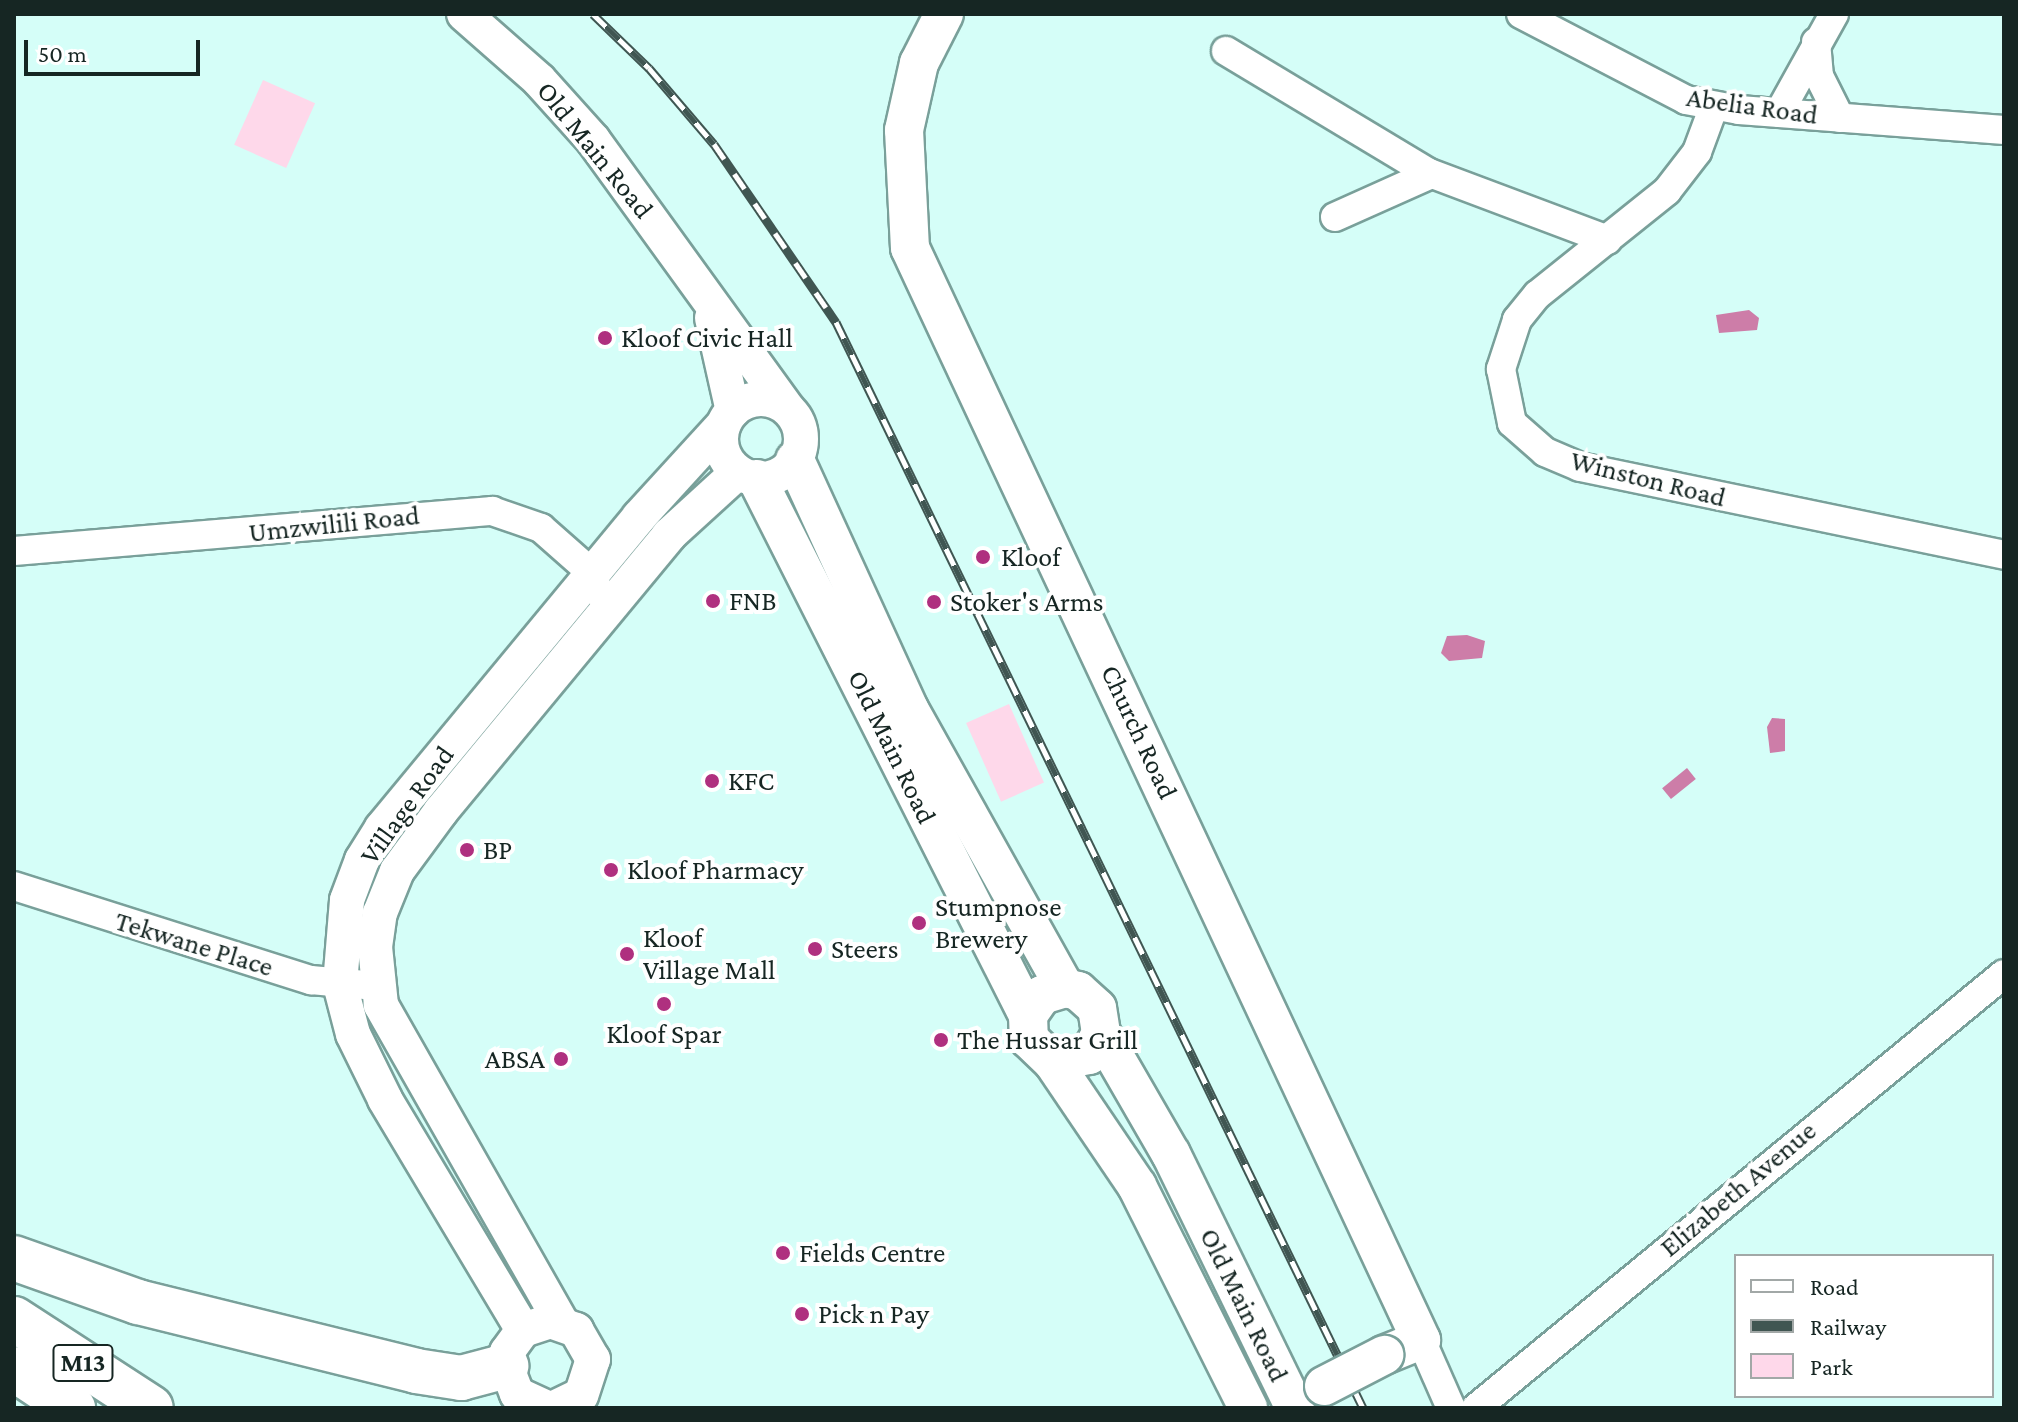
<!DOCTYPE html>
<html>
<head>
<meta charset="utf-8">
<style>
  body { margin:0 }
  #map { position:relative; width:2018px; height:1422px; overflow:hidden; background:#d5fef8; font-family:"Crimson Pro",serif }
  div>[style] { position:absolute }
  .green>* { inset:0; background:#fed8ea; transform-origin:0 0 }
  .water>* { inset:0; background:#cd7da8; transform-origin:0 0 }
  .roads { filter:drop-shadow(2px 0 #79a09a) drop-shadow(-2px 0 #79a09a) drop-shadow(0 2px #79a09a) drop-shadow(0 -2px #79a09a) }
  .minor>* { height:28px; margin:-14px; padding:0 14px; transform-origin:14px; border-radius:14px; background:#fff }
  .tertiary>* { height:34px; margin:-17px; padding:0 17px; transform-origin:17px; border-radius:17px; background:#fff }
  .tertiary>.ring { margin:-17px; padding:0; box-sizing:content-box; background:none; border:34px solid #fff; border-radius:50% }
  .secondary>* { height:38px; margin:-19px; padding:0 19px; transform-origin:19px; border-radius:19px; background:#fff }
  .motorway>* { height:44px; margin:-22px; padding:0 22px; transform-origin:22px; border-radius:22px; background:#fff }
  .rail>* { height:9px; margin-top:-4.5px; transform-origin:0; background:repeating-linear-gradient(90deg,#fff 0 18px,#405652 0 36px); box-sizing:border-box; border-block:2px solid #405652 }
  .bridges { filter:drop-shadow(2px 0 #79a09a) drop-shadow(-2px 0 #79a09a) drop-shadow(0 2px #79a09a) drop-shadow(0 -2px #79a09a) }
  .secondary-bridge>* { height:38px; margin:-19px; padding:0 19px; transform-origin:19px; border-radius:19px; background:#fff }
  .dots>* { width:22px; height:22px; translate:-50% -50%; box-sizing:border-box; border:4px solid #fff; border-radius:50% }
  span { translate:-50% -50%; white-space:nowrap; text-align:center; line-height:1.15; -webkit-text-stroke:8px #fff; paint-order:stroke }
  .shield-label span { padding:2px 6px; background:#fff; border:2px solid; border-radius:6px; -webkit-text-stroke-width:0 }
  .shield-label { font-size:26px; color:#162623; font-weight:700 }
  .street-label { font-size:28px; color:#162623 }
  .poi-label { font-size:28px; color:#162623 }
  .left { translate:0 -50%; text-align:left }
  .right { translate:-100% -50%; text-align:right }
  .frame { position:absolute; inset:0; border:16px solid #162623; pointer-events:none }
  .legend { position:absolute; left:1734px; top:1254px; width:260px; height:144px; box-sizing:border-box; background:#fff; border:2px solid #a2a8a7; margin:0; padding:10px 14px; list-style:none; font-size:24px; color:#162623 }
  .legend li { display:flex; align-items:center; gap:16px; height:40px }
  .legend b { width:40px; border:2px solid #a2a8a7 }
  .scale { position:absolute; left:24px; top:40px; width:176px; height:36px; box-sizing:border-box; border:4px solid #162623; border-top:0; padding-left:10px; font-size:24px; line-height:28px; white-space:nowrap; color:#162623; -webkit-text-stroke:6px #fff; paint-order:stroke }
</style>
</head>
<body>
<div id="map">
  <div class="green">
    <i style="left:263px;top:80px;width:57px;height:71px;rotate:24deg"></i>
    <i style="left:1009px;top:704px;width:86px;height:47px;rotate:66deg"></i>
  </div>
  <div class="water">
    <i style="clip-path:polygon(1749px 310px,1759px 318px,1757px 330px,1719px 333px,1716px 315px)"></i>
    <i style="clip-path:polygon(1467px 635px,1485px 641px,1482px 658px,1449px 661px,1441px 653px,1447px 636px)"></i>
    <i style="clip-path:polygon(1772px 718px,1785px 719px,1785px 751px,1770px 753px,1767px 727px)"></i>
    <i style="left:1687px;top:768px;width:14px;height:32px;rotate:51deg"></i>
  </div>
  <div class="roads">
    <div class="minor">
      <i style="left:1521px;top:14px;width:186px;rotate:27.5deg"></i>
      <i style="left:1686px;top:100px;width:54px;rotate:10.7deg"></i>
      <i style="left:1739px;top:110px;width:266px;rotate:4.3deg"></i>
      <i style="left:1816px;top:42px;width:34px;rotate:85deg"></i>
      <i style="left:1819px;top:76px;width:47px;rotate:63.4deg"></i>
      <i style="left:1226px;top:51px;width:235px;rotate:31deg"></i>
      <i style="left:1427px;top:172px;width:193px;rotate:20.6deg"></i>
      <i style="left:1714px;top:106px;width:49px;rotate:110.3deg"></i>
      <i style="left:1697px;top:152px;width:49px;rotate:127.6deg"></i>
      <i style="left:1667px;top:191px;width:166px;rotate:141.3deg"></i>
      <i style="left:1537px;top:295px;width:32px;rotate:129deg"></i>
      <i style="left:1517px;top:320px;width:52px;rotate:108.1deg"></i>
      <i style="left:1501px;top:369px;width:55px;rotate:78.5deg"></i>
      <i style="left:1512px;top:423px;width:44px;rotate:41.3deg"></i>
      <i style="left:1545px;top:452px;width:38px;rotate:23deg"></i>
      <i style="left:1580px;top:467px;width:433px;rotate:11.7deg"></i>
      <i style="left:1779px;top:113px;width:113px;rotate:-60.9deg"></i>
      <i style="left:1335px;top:217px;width:105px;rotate:-24.1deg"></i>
      <i style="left:14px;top:551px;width:480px;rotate:-4.8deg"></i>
      <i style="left:492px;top:511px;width:52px;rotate:19.1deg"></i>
      <i style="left:541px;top:528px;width:68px;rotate:41.4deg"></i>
      <i style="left:592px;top:573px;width:21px;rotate:71deg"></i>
      <i style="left:14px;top:886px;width:312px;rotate:17.6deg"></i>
      <i style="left:311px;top:980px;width:65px;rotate:5.3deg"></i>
      <i style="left:1421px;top:1340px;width:74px;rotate:66.2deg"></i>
      <i style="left:1476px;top:1408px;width:683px;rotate:-39.42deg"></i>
    </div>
    <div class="tertiary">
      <i style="left:464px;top:14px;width:100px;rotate:41.3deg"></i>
      <i style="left:539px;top:80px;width:81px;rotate:48deg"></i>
      <i style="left:593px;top:140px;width:331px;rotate:54.1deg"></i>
      <i style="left:712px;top:318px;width:95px;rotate:77.3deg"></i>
      <i class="ring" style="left:721px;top:399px;width:46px;height:46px"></i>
      <i style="left:561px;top:1322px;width:365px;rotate:-119.6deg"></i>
      <i style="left:381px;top:1005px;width:58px;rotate:-95.9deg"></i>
      <i style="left:375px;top:947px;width:34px;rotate:-82deg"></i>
      <i style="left:380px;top:913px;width:45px;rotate:-68deg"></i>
      <i style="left:397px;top:871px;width:74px;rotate:-53.7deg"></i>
      <i style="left:441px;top:811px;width:358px;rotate:-50.4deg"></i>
      <i style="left:669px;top:535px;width:93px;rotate:-42.4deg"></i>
      <i style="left:523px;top:1330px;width:269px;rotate:-120.9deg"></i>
      <i style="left:385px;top:1099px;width:72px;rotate:-116.2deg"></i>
      <i style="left:353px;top:1034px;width:52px;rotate:-104.6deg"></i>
      <i style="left:340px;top:984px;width:84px;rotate:-85.2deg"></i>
      <i style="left:347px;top:900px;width:43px;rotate:-69.4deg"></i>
      <i style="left:362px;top:860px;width:38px;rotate:-58deg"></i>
      <i style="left:382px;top:828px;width:403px;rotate:-50.4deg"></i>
      <i style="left:639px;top:517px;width:125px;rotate:-47.6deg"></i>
      <i style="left:547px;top:1408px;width:33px;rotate:-155deg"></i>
      <i style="left:517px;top:1394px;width:30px;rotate:-111deg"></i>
      <i style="left:506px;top:1366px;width:14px;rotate:-86deg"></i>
      <i style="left:507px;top:1352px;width:27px;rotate:-54deg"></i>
      <i style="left:523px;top:1330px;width:28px;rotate:-18deg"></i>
      <i style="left:550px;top:1321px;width:28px;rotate:19deg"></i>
      <i style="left:576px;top:1330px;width:34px;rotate:60deg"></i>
      <i style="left:593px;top:1359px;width:38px;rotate:108deg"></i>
      <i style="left:581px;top:1395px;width:30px;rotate:154deg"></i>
    </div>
    <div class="secondary">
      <i style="left:944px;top:14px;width:55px;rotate:117deg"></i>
      <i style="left:919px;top:63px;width:69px;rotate:102.6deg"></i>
      <i style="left:904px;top:130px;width:118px;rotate:87.1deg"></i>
      <i style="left:910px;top:248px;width:1206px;rotate:64.92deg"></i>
      <i style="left:1421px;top:1340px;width:40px;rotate:158deg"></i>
      <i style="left:795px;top:460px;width:274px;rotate:65.4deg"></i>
      <i style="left:909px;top:709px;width:320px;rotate:60.8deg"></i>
      <i style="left:757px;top:479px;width:601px;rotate:63.18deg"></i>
      <i style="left:1101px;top:1033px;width:140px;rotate:60deg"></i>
      <i style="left:1171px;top:1154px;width:283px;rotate:64deg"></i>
      <i style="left:1053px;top:1062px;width:37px;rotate:-11deg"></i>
      <i style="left:1089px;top:1055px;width:25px;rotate:-61deg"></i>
      <i style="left:1101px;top:1033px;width:25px;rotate:-99deg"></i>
      <i style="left:1097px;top:1008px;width:25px;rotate:-138deg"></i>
      <i style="left:1078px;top:991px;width:13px;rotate:-167deg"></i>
      <i style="left:1065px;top:988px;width:24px;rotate:163deg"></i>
      <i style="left:1042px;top:995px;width:24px;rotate:125deg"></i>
      <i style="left:1028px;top:1015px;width:24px;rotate:88deg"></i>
      <i style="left:1029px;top:1039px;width:33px;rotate:44deg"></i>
      <i style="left:1053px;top:1062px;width:150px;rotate:55.9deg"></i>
      <i style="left:1137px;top:1186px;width:248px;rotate:63.4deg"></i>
    </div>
    <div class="motorway">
      <i style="left:14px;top:1258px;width:132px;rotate:19.5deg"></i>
      <i style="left:138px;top:1302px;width:286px;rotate:13.9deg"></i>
      <i style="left:416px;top:1371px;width:46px;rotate:8.8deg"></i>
      <i style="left:461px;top:1378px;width:47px;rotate:-14.9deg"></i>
      <i style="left:14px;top:1319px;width:163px;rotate:33deg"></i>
      <i style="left:14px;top:1369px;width:71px;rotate:33.5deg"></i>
    </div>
  </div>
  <div class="rail">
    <i style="left:593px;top:14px;width:78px;rotate:44deg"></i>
    <i style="left:649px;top:68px;width:100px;rotate:49.5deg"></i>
    <i style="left:714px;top:144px;width:216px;rotate:55.6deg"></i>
    <i style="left:836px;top:322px;width:1207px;rotate:64.11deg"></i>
  </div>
  <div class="bridges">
    <div class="secondary-bridge">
      <i style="left:1324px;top:1386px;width:68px;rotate:-27.3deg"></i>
    </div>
  </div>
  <div class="dots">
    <i style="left:605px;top:338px;background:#af307f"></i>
    <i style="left:983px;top:557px;background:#af307f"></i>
    <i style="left:713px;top:601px;background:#af307f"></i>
    <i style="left:934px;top:602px;background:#af307f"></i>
    <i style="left:712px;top:781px;background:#af307f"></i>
    <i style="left:467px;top:850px;background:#af307f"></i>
    <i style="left:611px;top:870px;background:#af307f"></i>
    <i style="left:919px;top:923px;background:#af307f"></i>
    <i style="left:815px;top:949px;background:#af307f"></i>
    <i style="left:627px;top:954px;background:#af307f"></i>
    <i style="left:664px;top:1004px;background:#af307f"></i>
    <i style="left:941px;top:1040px;background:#af307f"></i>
    <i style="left:561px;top:1059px;background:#af307f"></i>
    <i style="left:783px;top:1253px;background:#af307f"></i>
    <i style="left:802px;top:1314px;background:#af307f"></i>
  </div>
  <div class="shield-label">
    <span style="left:83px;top:1363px">M13</span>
  </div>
  <div class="street-label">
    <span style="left:1752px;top:106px;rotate:8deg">Abelia Road</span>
    <span style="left:595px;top:150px;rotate:51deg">Old Main Road</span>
    <span style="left:1648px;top:479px;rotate:14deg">Winston Road</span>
    <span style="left:334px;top:524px;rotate:-6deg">Umzwilili Road</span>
    <span style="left:1139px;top:732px;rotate:65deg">Church Road</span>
    <span style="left:892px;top:747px;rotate:64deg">Old Main Road</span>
    <span style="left:407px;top:805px;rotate:-54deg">Village Road</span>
    <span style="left:194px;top:944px;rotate:17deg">Tekwane Place</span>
    <span style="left:1738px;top:1189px;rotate:-40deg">Elizabeth Avenue</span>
    <span style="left:1244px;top:1305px;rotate:64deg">Old Main Road</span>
  </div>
  <div class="poi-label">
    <span class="left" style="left:621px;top:338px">Kloof Civic Hall</span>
    <span class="left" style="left:1001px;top:557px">Kloof</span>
    <span class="left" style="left:729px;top:601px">FNB</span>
    <span class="left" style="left:950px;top:602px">Stoker's Arms</span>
    <span class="left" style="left:728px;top:781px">KFC</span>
    <span class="left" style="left:483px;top:850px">BP</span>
    <span class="left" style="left:627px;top:870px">Kloof Pharmacy</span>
    <span class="left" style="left:935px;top:923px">Stumpnose<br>Brewery</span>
    <span class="left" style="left:643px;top:954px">Kloof<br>Village Mall</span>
    <span class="left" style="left:831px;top:949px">Steers</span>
    <span style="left:664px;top:1034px">Kloof Spar</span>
    <span class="left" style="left:957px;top:1040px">The Hussar Grill</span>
    <span class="right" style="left:545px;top:1059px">ABSA</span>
    <span class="left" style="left:799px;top:1253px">Fields Centre</span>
    <span class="left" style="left:818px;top:1314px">Pick n Pay</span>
  </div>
  <div class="frame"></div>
  <ul class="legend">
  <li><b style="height:10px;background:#fff"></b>Road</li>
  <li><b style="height:10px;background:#405652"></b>Railway</li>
  <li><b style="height:22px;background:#fed8ea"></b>Park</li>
  </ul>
  <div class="scale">50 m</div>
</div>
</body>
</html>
